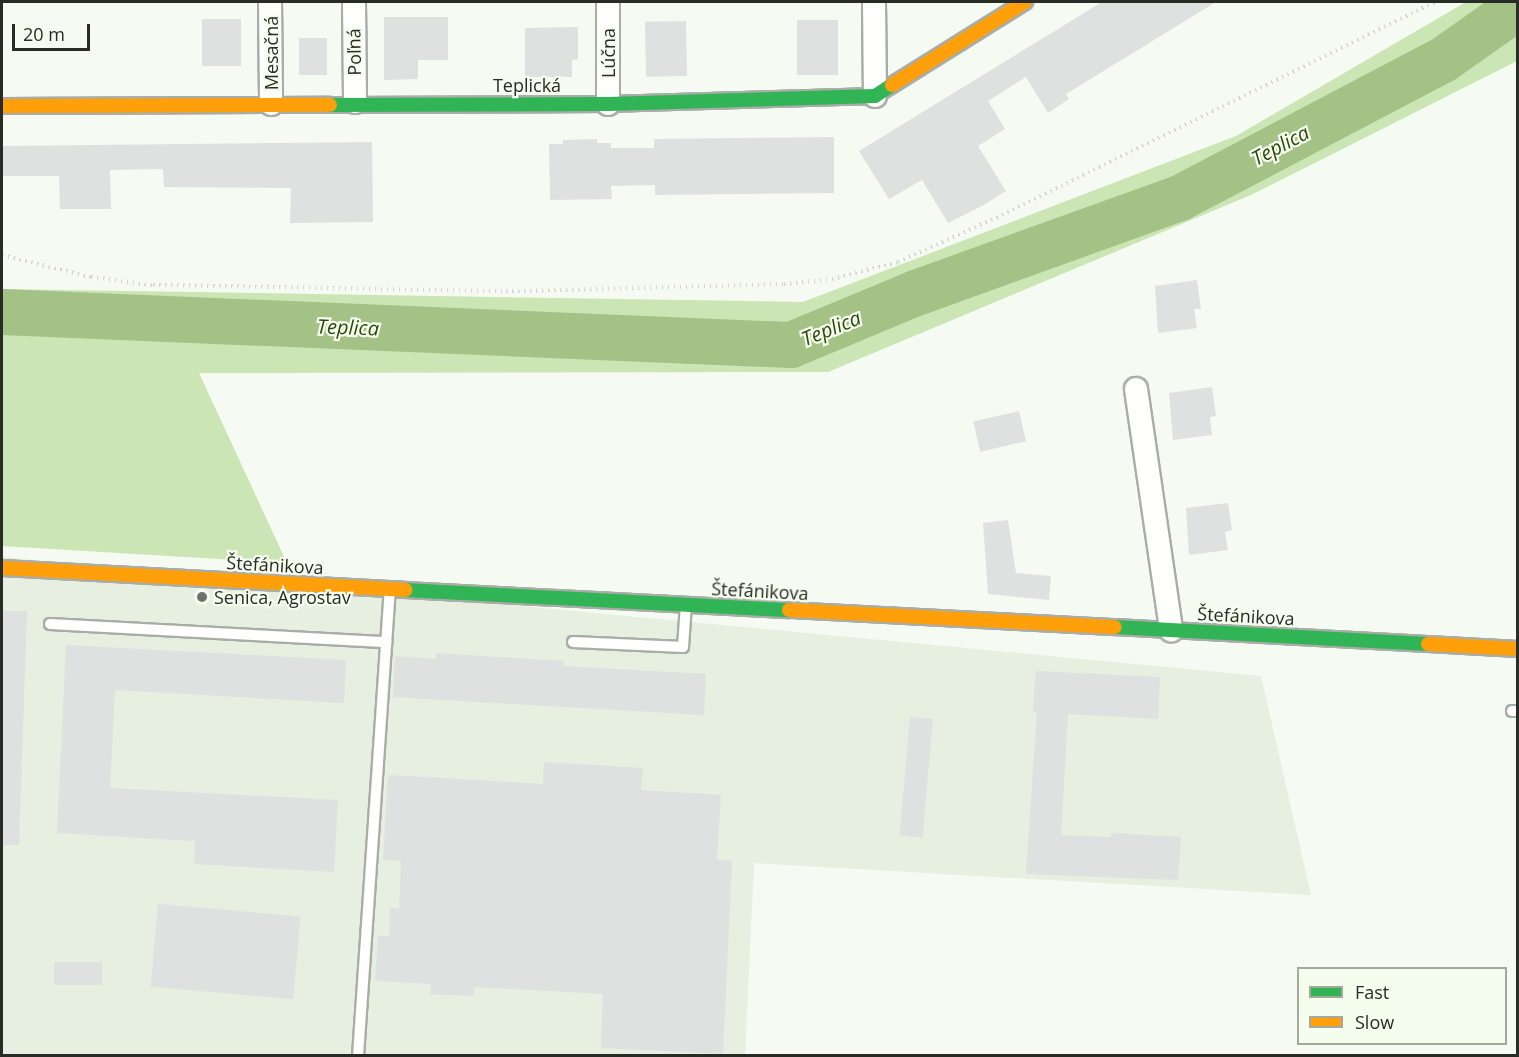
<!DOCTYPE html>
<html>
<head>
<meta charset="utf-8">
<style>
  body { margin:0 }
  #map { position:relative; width:1519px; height:1057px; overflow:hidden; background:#f5faf2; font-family:"Open Sans",sans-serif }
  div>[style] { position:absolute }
  .built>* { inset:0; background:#e7efe0 }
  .forest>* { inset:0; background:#cce5b4 }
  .river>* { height:46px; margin:-23px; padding:0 23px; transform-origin:23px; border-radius:23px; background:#a4c186 }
  .building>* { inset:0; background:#dee1e0; transform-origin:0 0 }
  .path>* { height:4px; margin-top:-2px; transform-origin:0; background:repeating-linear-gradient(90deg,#d5d6d4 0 1.5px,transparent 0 6px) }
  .roads { filter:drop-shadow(2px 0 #a9ada7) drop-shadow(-2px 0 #a9ada7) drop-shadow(0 2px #a9ada7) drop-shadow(0 -2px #a9ada7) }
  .lane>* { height:10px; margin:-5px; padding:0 5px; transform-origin:5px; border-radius:5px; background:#fefefd }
  .street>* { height:22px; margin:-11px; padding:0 11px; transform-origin:11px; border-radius:11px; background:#fefefd }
  .fast>* { height:14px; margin:-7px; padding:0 7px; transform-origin:7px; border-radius:7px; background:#30b455 }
  .slow>* { height:14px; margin:-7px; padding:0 7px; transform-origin:7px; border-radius:7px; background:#ff9f0a }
  .dots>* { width:16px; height:16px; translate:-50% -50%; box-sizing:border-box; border:3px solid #f5fdee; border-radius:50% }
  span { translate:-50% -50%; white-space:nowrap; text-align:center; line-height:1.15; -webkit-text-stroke:4.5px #f5fdee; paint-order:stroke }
  .street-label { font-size:18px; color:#282b26 }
  .poi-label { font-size:18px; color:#282b26 }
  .left { translate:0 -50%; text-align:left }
  .water-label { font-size:20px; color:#2e470b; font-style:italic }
  .frame { position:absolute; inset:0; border:3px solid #282b26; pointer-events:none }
  .legend { position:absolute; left:1297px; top:967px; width:210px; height:78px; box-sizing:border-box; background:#f5fdee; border:2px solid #a3a99e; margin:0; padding:8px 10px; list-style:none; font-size:18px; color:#282b26 }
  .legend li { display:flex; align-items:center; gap:12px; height:30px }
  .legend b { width:30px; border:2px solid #a3a99e }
  .scale { position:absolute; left:12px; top:24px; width:78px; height:27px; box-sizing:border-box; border:3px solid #282b26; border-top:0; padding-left:8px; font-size:18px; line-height:21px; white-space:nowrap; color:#282b26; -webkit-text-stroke:4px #f5fdee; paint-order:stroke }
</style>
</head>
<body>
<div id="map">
  <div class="built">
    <i style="clip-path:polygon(2px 557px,1261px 676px,1311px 895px,754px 863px,745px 1055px,2px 1055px)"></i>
  </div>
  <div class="forest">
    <i style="clip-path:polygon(1466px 2px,1517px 2px,1517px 61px,1251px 195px,828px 372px,199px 373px,287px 563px,2px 546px,2px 289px,803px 302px,1236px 136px)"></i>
  </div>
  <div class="river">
    <i style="left:2px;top:312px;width:790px;rotate:2.4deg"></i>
    <i style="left:791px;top:345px;width:135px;rotate:-22.6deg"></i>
    <i style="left:916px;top:293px;width:281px;rotate:-19.8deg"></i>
    <i style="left:1180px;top:198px;width:297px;rotate:-27.7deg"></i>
    <i style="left:1443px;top:60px;width:92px;rotate:-35.2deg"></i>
  </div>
  <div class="building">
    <i style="clip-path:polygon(1102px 2px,1216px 2px,1066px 94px,1069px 99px,1048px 113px,1026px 77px,988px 101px,1005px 129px,978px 146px,1006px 191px,982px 206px,948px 223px,922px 180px,889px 199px,859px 151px)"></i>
    <i style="clip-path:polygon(384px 17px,448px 17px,448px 60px,418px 60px,418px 79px,384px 80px)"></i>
    <i style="left:202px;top:19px;width:39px;height:47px"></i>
    <i style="left:797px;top:20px;width:41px;height:55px"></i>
    <i style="left:686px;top:21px;width:55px;height:41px;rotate:89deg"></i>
    <i style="clip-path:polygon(578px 27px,578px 59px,572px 60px,572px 77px,525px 77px,525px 28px)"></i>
    <i style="left:299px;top:38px;width:28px;height:37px"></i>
    <i style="clip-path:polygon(834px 137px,834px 193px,655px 195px,655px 185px,611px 186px,612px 199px,550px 200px,549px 144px,563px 144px,563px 140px,597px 139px,597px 143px,611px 143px,611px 148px,654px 148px,654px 139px)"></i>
    <i style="clip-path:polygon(372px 142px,373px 222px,290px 223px,291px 188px,164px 187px,163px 169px,110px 170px,111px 209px,60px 209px,59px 176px,2px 176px,2px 146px)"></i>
    <i style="clip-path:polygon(1197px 280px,1201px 309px,1194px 309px,1197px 328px,1158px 333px,1155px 286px)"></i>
    <i style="clip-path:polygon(1212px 387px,1216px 416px,1210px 417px,1212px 435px,1173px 440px,1169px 393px)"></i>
    <i style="left:1019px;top:411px;width:31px;height:47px;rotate:77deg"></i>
    <i style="clip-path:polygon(1228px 503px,1232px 530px,1225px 532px,1228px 550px,1189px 555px,1186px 508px)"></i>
    <i style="clip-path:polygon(1008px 520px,1016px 573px,1051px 576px,1049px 600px,988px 594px,983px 523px)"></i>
    <i style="clip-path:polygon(2px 611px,27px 611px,19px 845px,2px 845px)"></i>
    <i style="clip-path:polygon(66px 645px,346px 660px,344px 703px,115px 690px,110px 788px,338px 800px,334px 872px,194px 864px,195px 841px,57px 833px)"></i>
    <i style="clip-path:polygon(436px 653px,564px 661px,563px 666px,706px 674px,704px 715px,393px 697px,395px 656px,436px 659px)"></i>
    <i style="clip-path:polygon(1036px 671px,1160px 677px,1158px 719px,1068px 714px,1061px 835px,1111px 837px,1111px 833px,1181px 837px,1178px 880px,1026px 874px,1037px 712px,1033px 712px)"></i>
    <i style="left:910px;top:717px;width:23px;height:119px;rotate:5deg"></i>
    <i style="clip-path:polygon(544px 762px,643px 768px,641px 790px,721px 795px,717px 860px,732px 861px,723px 1054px,601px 1048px,603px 994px,474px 987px,474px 996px,430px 994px,431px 984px,375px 981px,378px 936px,389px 936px,390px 908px,399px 909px,401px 861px,383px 860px,388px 775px,543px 784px)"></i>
    <i style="left:158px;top:904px;width:143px;height:83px;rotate:5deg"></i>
    <i style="left:102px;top:962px;width:23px;height:48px;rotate:90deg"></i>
  </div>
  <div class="path">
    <i style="left:2px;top:255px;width:92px;rotate:13.9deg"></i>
    <i style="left:91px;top:277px;width:63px;rotate:7.4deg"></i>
    <i style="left:153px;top:285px;width:353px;rotate:1deg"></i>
    <i style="left:506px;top:291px;width:278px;rotate:-1.4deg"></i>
    <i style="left:784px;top:284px;width:48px;rotate:-5.9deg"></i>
    <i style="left:832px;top:279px;width:68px;rotate:-14.4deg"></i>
    <i style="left:898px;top:262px;width:114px;rotate:-24.3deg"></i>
    <i style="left:1002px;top:215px;width:483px;rotate:-26.2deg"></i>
  </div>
  <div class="roads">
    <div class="lane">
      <i style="left:50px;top:624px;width:337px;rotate:3.1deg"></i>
      <i style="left:573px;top:642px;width:110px;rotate:2.6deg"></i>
      <i style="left:683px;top:647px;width:39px;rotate:-86deg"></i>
      <i style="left:1512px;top:711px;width:6px"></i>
      <i style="left:358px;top:1056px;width:465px;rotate:-86.1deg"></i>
    </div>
    <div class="street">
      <i style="left:270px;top:2px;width:102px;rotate:89.4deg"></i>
      <i style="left:354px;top:2px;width:100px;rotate:89.4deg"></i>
      <i style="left:608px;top:2px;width:102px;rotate:90deg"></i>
      <i style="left:874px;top:2px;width:94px;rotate:89.4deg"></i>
      <i style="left:1136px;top:389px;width:244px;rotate:81.7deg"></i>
    </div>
    <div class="fast">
      <i style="left:330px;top:105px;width:278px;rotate:-0.2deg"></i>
      <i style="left:608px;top:104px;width:267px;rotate:-1.7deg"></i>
      <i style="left:875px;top:96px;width:20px;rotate:-33deg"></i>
      <i style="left:405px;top:590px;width:385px;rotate:3deg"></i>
      <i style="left:1115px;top:627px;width:313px;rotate:3.1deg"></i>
    </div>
    <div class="slow">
      <i style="left:892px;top:85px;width:157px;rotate:-32deg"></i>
      <i style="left:2px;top:106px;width:328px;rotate:-0.2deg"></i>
      <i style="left:2px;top:568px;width:404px;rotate:3.1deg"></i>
      <i style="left:789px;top:610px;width:326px;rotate:3deg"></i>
      <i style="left:1428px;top:644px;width:90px;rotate:3.2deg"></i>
    </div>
  </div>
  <div class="dots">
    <i style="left:202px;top:597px;background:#70736d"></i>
  </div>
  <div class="street-label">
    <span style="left:354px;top:52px;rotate:-91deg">Poľná</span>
    <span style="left:271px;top:53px;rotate:-90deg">Mesačná</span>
    <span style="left:608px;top:53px;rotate:-90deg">Lúčna</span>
    <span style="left:527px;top:85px">Teplická</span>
    <span style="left:275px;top:565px;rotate:3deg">Štefánikova</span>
    <span style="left:760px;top:591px;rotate:3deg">Štefánikova</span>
    <span style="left:1246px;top:616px;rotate:3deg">Štefánikova</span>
  </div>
  <div class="poi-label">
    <span class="left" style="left:214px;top:597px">Senica, Agrostav</span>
  </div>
  <div class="water-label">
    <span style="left:1280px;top:145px;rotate:-28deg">Teplica</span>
    <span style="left:348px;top:327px;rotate:2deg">Teplica</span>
    <span style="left:831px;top:328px;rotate:-22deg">Teplica</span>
  </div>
  <div class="frame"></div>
  <ul class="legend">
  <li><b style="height:8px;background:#30b455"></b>Fast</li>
  <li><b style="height:8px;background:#ff9f0a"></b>Slow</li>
  </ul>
  <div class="scale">20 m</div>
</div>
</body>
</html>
